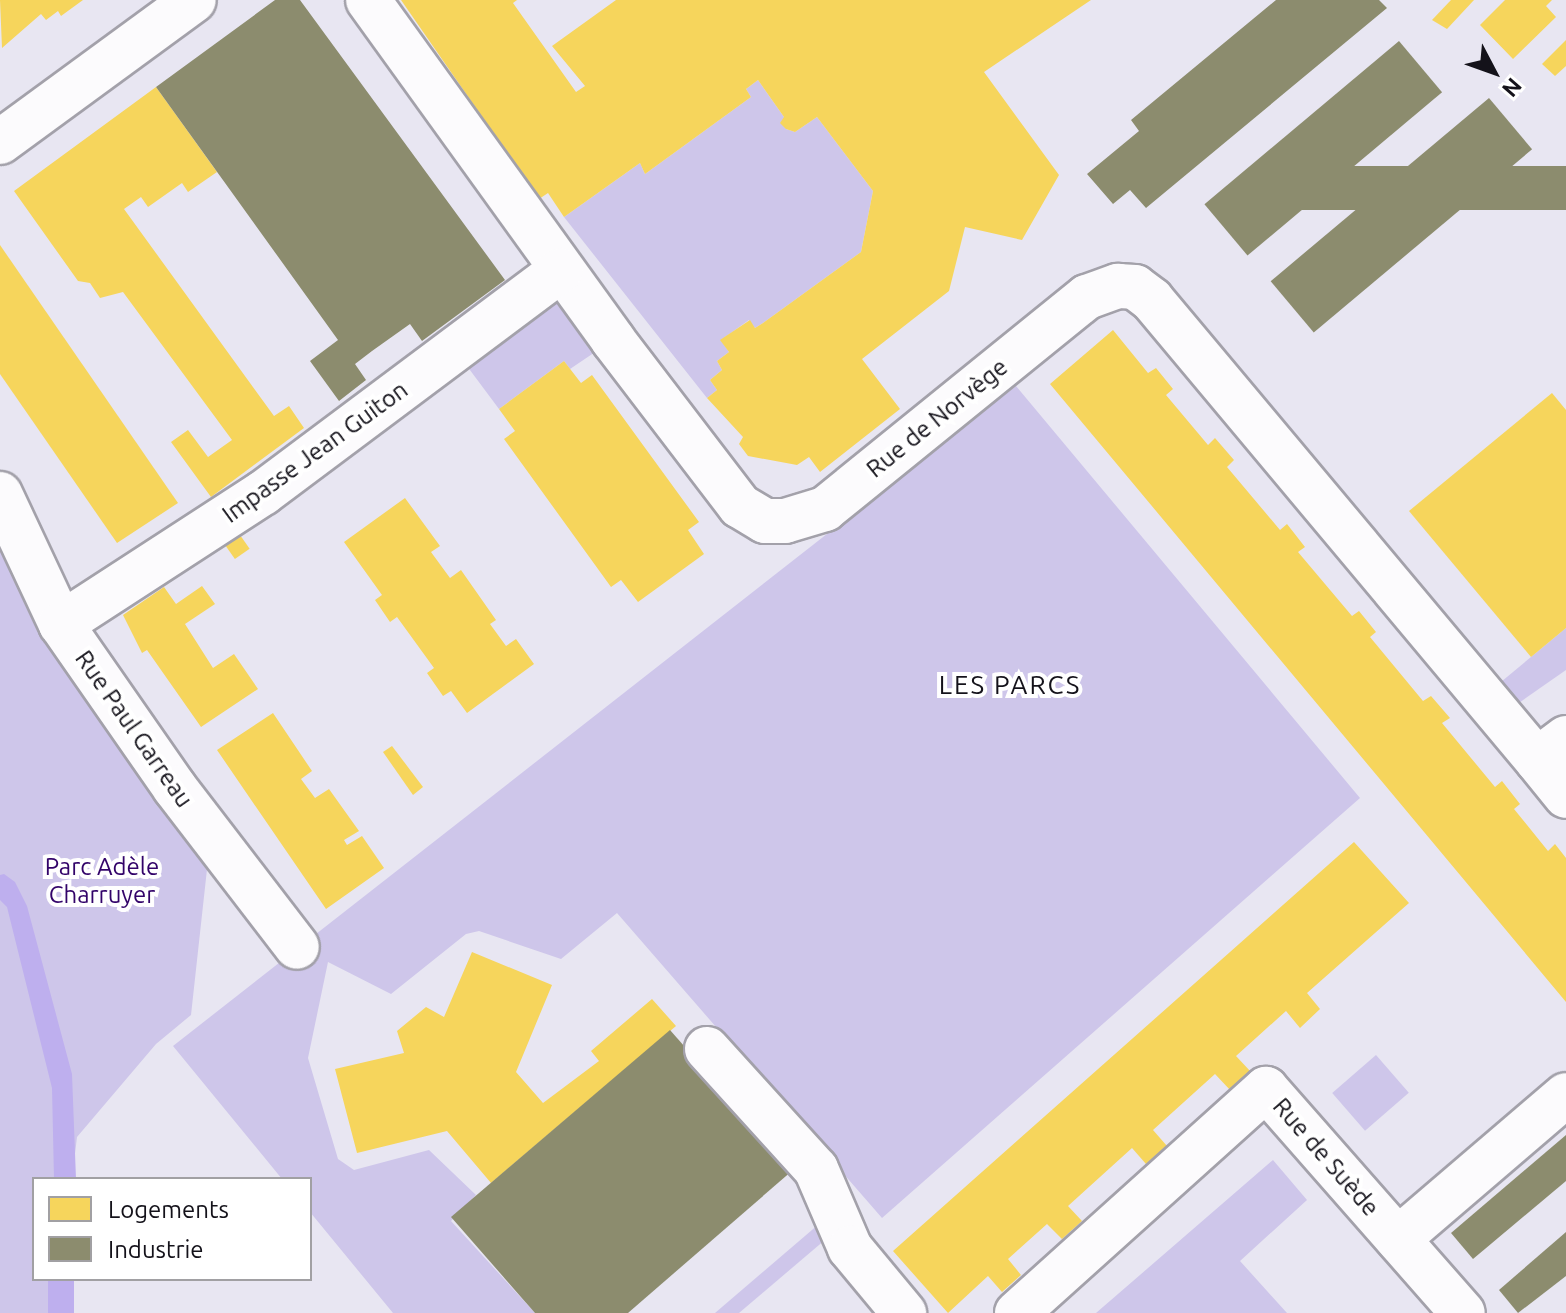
<!DOCTYPE html>
<html>
<head>
<meta charset="utf-8">
<style>
  body { margin:0 }
  #map { position:relative; width:1566px; height:1313px; overflow:hidden; background:#e8e6f2; font-family:Ubuntu,sans-serif }
  div>[style] { position:absolute }
  .green>* { inset:0; background:#cec6ea; transform-origin:0 0 }
  .water>* { inset:0; background:#beafee; transform-origin:0 0 }
  .homes>* { inset:0; background:#f6d55c; transform-origin:0 0 }
  .industry>* { inset:0; background:#8c8c6e; transform-origin:0 0 }
  .roads { filter:drop-shadow(2px 0 #a3a1aa) drop-shadow(-2px 0 #a3a1aa) drop-shadow(0 2px #a3a1aa) drop-shadow(0 -2px #a3a1aa) }
  .street>* { height:44px; margin:-22px; padding:0 22px; transform-origin:22px; border-radius:22px; background:#fcfbfd }
  .secondary>* { height:44px; margin:-22px; padding:0 22px; transform-origin:22px; border-radius:22px; background:#fcfbfd }
  span { translate:-50% -50%; white-space:nowrap; text-align:center; line-height:1.15; -webkit-text-stroke:8px #fff; paint-order:stroke }
  .street-label { font-size:24px; color:#14121a }
  .park-label { font-size:24px; color:#320369 }
  .neighbourhood-label { font-size:26px; color:#14121a; letter-spacing:2px }
  .legend { position:absolute; left:32px; top:1177px; width:280px; height:104px; box-sizing:border-box; background:#fff; border:2px solid #a1a0a3; margin:0; padding:10px 14px; list-style:none; font-size:24px; color:#14121a }
  .legend li { display:flex; align-items:center; gap:16px; height:40px }
  .legend b { width:40px; border:2px solid #a1a0a3 }
  .north { position:absolute; left:1454px; top:32px; width:80px; height:80px; -webkit-text-stroke:6px #fff; paint-order:stroke; rotate:131deg; font-size:22px; font-weight:700; line-height:32px; text-align:center; color:#14121a }
  .north::after { content:''; display:block; margin:auto; width:28px; height:36px; background:#14121a; clip-path:polygon(50% 0,100% 100%,50% 72%,0 100%) }
</style>
</head>
<body>
<div id="map">
  <div class="green">
    <i style="clip-path:polygon(758px 80px,784px 117px,786px 129px,795px 132px,817px 117px,873px 191px,861px 252px,763px 323px,755px 328px,749px 320px,721px 340px,729px 352px,717px 361px,722px 370px,710px 380px,717px 390px,707px 398px,564px 217px,640px 163px,645px 174px,751px 97px,746px 89px)"></i>
    <i style="clip-path:polygon(561px 270px,613px 340px,570px 369px,564px 361px,499px 409px,455px 350px)"></i>
    <i style="clip-path:polygon(1016px 386px,1360px 798px,882px 1218px,617px 913px,561px 959px,479px 931px,466px 934px,391px 994px,328px 962px,308px 1058px,338px 1159px,354px 1170px,429px 1150px,476px 1195px,451px 1221px,535px 1313px,393px 1313px,310px 1212px,310px 1179px,282px 1179px,173px 1046px)"></i>
    <i style="clip-path:polygon(0 526px,209px 851px,191px 1015px,156px 1044px,77px 1137px,72px 1179px,34px 1179px,34px 1279px,61px 1279px,57px 1313px,0 1313px)"></i>
    <i style="clip-path:polygon(1566px 628px,1566px 670px,1500px 716px,1484px 696px)"></i>
    <i style="left:1376px;top:1055px;width:50px;height:58px;rotate:49deg"></i>
    <i style="clip-path:polygon(1273px 1160px,1307px 1200px,1240px 1261px,1287px 1313px,1096px 1313px)"></i>
    <i style="clip-path:polygon(833px 1212px,839px 1228px,739px 1313px,715px 1313px)"></i>
  </div>
  <div class="water">
    <i style="clip-path:polygon(4px 874px,15px 882px,27px 906px,72px 1074px,76px 1179px,54px 1179px,52px 1088px,7px 907px,0 900px,0 875px)"></i>
    <i style="left:48px;top:1279px;width:26px;height:34px"></i>
  </div>
  <div class="homes">
    <i style="clip-path:polygon(0 0,83px 0,61px 16px,58px 11px,46px 20px,41px 14px,2px 48px)"></i>
    <i style="clip-path:polygon(401px 0,517px 0,513px 3px,576px 92px,585px 86px,552px 46px,616px 0,1091px 0,984px 72px,1059px 175px,1022px 240px,965px 227px,949px 291px,862px 359px,900px 409px,820px 472px,809px 457px,797px 465px,748px 456px,739px 444px,743px 437px,707px 398px,717px 390px,710px 380px,722px 370px,717px 361px,729px 352px,720px 340px,750px 320px,755px 328px,763px 323px,861px 252px,873px 191px,817px 117px,795px 132px,786px 129px,780px 123px,784px 117px,758px 80px,746px 89px,751px 97px,645px 174px,640px 163px,564px 217px,548px 193px,539px 199px)"></i>
    <i style="clip-path:polygon(1451px 0,1474px 0,1447px 29px,1432px 20px)"></i>
    <i style="clip-path:polygon(1505px 0,1552px 0,1546px 6px,1556px 17px,1513px 59px,1480px 25px)"></i>
    <i style="clip-path:polygon(1566px 40px,1566px 66px,1555px 76px,1542px 64px)"></i>
    <i style="clip-path:polygon(156px 87px,217px 172px,188px 192px,182px 183px,148px 207px,141px 197px,124px 209px,274px 416px,289px 406px,304px 428px,211px 497px,171px 442px,188px 430px,208px 457px,232px 440px,123px 292px,100px 298px,90px 283px,78px 281px,14px 191px)"></i>
    <i style="clip-path:polygon(0 245px,178px 503px,117px 543px,0 374px)"></i>
    <i style="clip-path:polygon(1113px 330px,1148px 373px,1156px 368px,1173px 389px,1166px 395px,1208px 445px,1215px 438px,1234px 460px,1227px 467px,1280px 530px,1287px 524px,1305px 547px,1298px 552px,1352px 616px,1359px 611px,1376px 632px,1370px 637px,1423px 701px,1431px 696px,1450px 718px,1442px 723px,1495px 787px,1502px 781px,1520px 804px,1514px 809px,1548px 851px,1555px 844px,1566px 858px,1566px 1002px,1050px 384px)"></i>
    <i style="clip-path:polygon(564px 361px,581px 383px,592px 375px,699px 522px,688px 530px,704px 554px,638px 602px,621px 580px,611px 587px,504px 439px,515px 431px,499px 409px)"></i>
    <i style="clip-path:polygon(1552px 393px,1566px 410px,1566px 628px,1531px 657px,1409px 511px)"></i>
    <i style="clip-path:polygon(405px 498px,440px 546px,431px 552px,450px 578px,461px 570px,496px 620px,490px 624px,506px 646px,516px 639px,534px 664px,467px 713px,451px 691px,443px 696px,427px 673px,434px 668px,397px 617px,390px 622px,375px 600px,382px 595px,344px 542px)"></i>
    <i style="left:233px;top:525px;width:29px;height:18px;rotate:55deg"></i>
    <i style="clip-path:polygon(202px 586px,215px 604px,185px 624px,213px 668px,234px 654px,258px 689px,201px 727px,147px 650px,142px 653px,123px 615px,164px 587px,176px 604px)"></i>
    <i style="clip-path:polygon(273px 713px,312px 771px,301px 779px,315px 798px,329px 789px,359px 831px,344px 840px,347px 845px,362px 836px,384px 868px,326px 909px,217px 750px)"></i>
    <i style="clip-path:polygon(392px 746px,423px 787px,413px 795px,383px 752px)"></i>
    <i style="clip-path:polygon(1354px 842px,1409px 903px,1307px 993px,1320px 1009px,1300px 1028px,1286px 1011px,1236px 1056px,1251px 1072px,1231px 1091px,1215px 1074px,1153px 1130px,1167px 1146px,1146px 1164px,1132px 1148px,1068px 1206px,1082px 1221px,1062px 1239px,1047px 1224px,1008px 1259px,1021px 1275px,1002px 1292px,988px 1276px,948px 1313px,893px 1251px)"></i>
    <i style="clip-path:polygon(472px 952px,552px 985px,516px 1072px,543px 1103px,599px 1061px,591px 1051px,652px 999px,676px 1026px,491px 1183px,447px 1131px,357px 1153px,335px 1069px,404px 1053px,397px 1031px,426px 1007px,444px 1017px)"></i>
  </div>
  <div class="industry">
    <i style="clip-path:polygon(275px 0,300px 0,505px 280px,422px 341px,410px 324px,372px 351px,355px 364px,366px 380px,339px 401px,310px 361px,338px 340px,156px 87px)"></i>
    <i style="clip-path:polygon(1276px 0,1379px 0,1387px 8px,1146px 208px,1130px 190px,1113px 204px,1087px 174px,1139px 131px,1131px 120px)"></i>
    <i style="left:1399px;top:41px;width:67px;height:254px;rotate:50deg"></i>
    <i style="left:1489px;top:98px;width:67px;height:285px;rotate:50deg"></i>
    <i style="left:1566px;top:166px;width:44px;height:307px;rotate:90deg"></i>
    <i style="clip-path:polygon(670px 1030px,793px 1170px,628px 1313px,535px 1313px,451px 1217px)"></i>
    <i style="clip-path:polygon(1566px 1135px,1566px 1181px,1473px 1259px,1451px 1233px)"></i>
    <i style="clip-path:polygon(1566px 1232px,1566px 1276px,1518px 1313px,1499px 1290px)"></i>
  </div>
  <div class="roads">
    <div class="street">
      <i style="left:368px;top:0;width:419px;rotate:54.2deg"></i>
      <i style="left:613px;top:340px;width:209px;rotate:52.6deg"></i>
      <i style="left:740px;top:506px;width:29px;rotate:31deg"></i>
      <i style="left:765px;top:521px;width:20px"></i>
      <i style="left:785px;top:521px;width:42px;rotate:-16.7deg"></i>
      <i style="left:825px;top:509px;width:337px;rotate:-39deg"></i>
      <i style="left:1087px;top:297px;width:33px;rotate:-20deg"></i>
      <i style="left:1118px;top:286px;width:17px;rotate:3deg"></i>
      <i style="left:1135px;top:287px;width:21px;rotate:37deg"></i>
      <i style="left:1152px;top:300px;width:600px;rotate:50.07deg"></i>
      <i style="left:0;top:494px;width:144px;rotate:64.9deg"></i>
      <i style="left:61px;top:624px;width:200px;rotate:55.2deg"></i>
      <i style="left:175px;top:788px;width:200px;rotate:52.5deg"></i>
      <i style="left:61px;top:624px;width:241px;rotate:-33deg"></i>
      <i style="left:263px;top:493px;width:372px;rotate:-36.8deg"></i>
      <i style="left:1566px;top:738px;width:36px;rotate:143deg"></i>
      <i style="left:1537px;top:760px;width:46px;rotate:51.1deg"></i>
      <i style="left:707px;top:1049px;width:162px;rotate:47.8deg"></i>
      <i style="left:816px;top:1169px;width:86px;rotate:66.7deg"></i>
      <i style="left:850px;top:1248px;width:85px;rotate:50.3deg"></i>
      <i style="left:1398px;top:1239px;width:221px;rotate:-40.6deg"></i>
      <i style="left:1017px;top:1313px;width:335px;rotate:-42deg"></i>
      <i style="left:1266px;top:1089px;width:298px;rotate:48.7deg"></i>
    </div>
    <div class="secondary">
      <i style="left:0;top:142px;width:240px;rotate:-36.2deg"></i>
    </div>
  </div>
  <div class="street-label">
    <span style="left:937px;top:418px;rotate:-39deg">Rue de Norvège</span>
    <span style="left:315px;top:452px;rotate:-36deg">Impasse Jean Guiton</span>
    <span style="left:134px;top:729px;rotate:55deg">Rue Paul Garreau</span>
    <span style="left:1326px;top:1157px;rotate:49deg">Rue de Suède</span>
  </div>
  <div class="park-label">
    <span style="left:102px;top:881px">Parc Adèle<br>Charruyer</span>
  </div>
  <div class="neighbourhood-label">
    <span style="left:1010px;top:685px">LES PARCS</span>
  </div>
  <ul class="legend">
  <li><b style="height:22px;background:#f6d55c"></b>Logements</li>
  <li><b style="height:22px;background:#8c8c6e"></b>Industrie</li>
  </ul>
  <div class="north">N</div>
</div>
</body>
</html>
